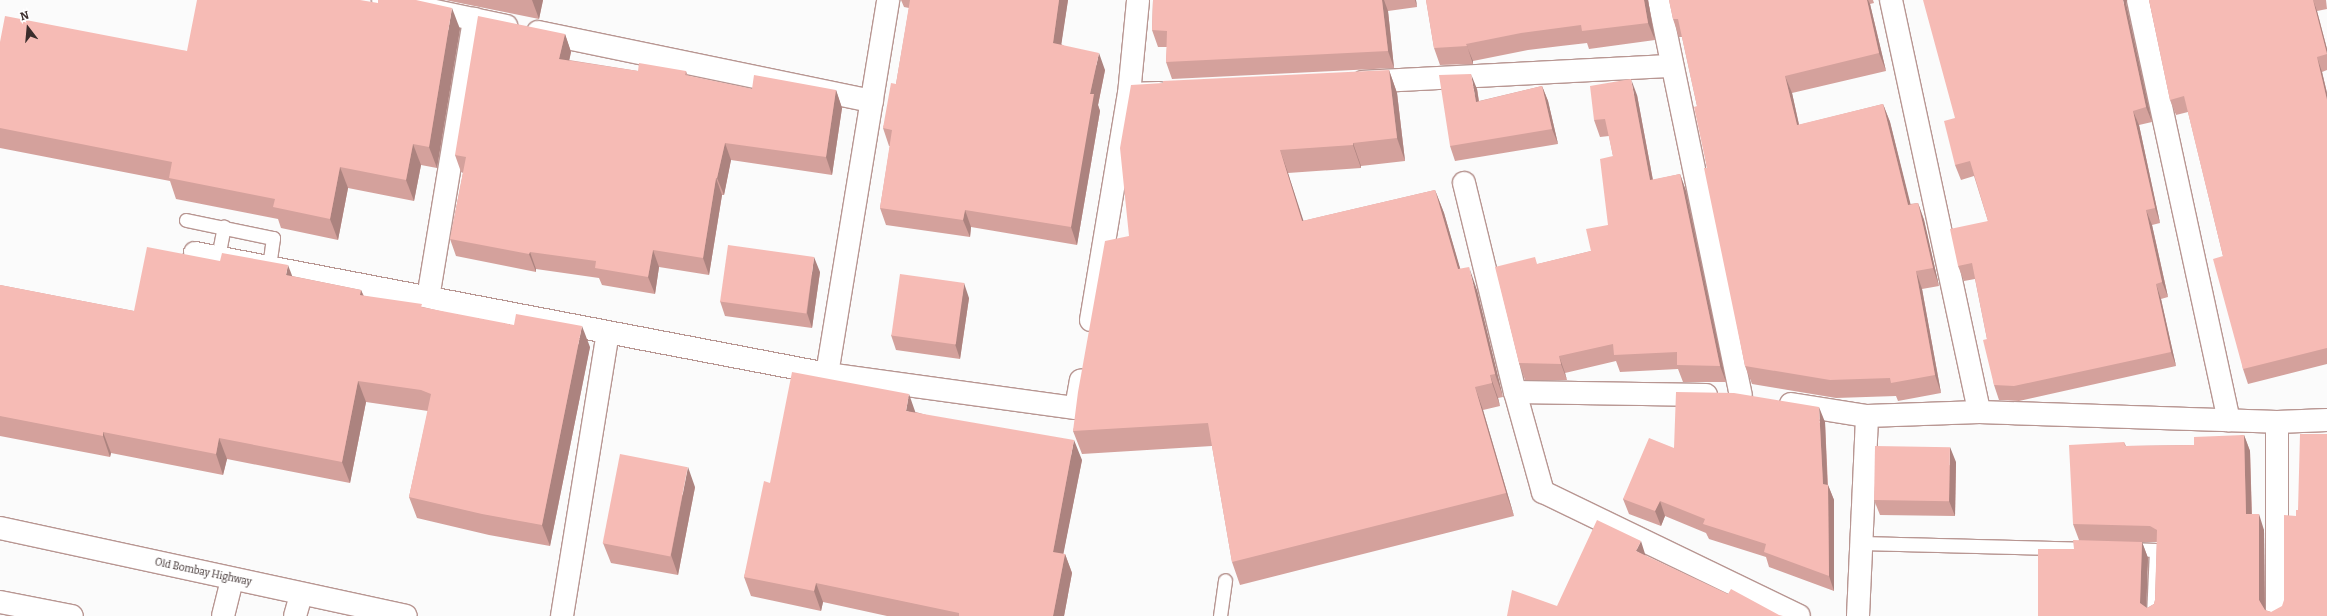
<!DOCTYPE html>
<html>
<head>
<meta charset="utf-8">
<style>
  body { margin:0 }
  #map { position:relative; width:2327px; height:616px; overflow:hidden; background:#fbfbfb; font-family:Bitter,serif }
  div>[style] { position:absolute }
  .roads { filter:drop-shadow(1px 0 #b89692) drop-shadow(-1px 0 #b89692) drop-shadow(0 1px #b89692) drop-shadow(0 -1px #b89692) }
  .service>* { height:13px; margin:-6.5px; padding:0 6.5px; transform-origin:6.5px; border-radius:6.5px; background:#fff }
  .minor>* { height:22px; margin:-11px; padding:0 11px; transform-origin:11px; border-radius:11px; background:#fff }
  .primary>* { height:22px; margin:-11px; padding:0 11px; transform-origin:11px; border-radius:11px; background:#fff }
  .wall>* { inset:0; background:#d4a19c }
  .shaded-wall>* { inset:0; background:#ac837f }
  .building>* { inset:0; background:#f6bbb5; transform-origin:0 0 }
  span { translate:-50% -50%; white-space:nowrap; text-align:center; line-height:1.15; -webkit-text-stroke:3px #fff; paint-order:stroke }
  .street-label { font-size:10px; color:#3b2d2c }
  .north { position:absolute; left:8px; top:8px; width:40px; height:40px; -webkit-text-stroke:3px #fff; paint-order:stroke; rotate:344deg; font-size:11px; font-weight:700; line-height:16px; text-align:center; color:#3b2d2c }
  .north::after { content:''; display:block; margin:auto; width:14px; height:18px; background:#3b2d2c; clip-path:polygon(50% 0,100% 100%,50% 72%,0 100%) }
</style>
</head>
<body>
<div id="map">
  <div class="roads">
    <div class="service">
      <i style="left:186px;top:220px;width:89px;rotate:11.7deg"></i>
      <i style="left:273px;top:238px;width:30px;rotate:98deg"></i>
      <i style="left:218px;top:257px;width:31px;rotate:-79deg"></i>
      <i style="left:1861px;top:543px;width:231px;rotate:1.5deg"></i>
      <i style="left:2127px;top:549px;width:29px;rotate:2deg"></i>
      <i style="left:2156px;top:550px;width:66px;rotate:92.6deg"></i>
      <i style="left:1220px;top:616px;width:36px;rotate:-82deg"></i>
    </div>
    <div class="minor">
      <i style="left:383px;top:0;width:126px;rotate:11.9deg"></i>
      <i style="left:1659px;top:0;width:403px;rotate:78.3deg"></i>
      <i style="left:1891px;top:0;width:421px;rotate:77.9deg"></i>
      <i style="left:2138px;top:0;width:430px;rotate:77.8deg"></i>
      <i style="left:538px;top:32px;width:341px;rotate:11.7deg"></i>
      <i style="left:1363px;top:82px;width:309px;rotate:-3deg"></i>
      <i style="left:1129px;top:94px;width:94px;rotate:-84.5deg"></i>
      <i style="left:1464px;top:183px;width:215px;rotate:76.3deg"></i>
      <i style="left:1515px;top:392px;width:104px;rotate:74.4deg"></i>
      <i style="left:1543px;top:492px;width:284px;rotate:25.8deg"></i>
      <i style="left:195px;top:253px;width:643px;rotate:10.84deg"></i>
      <i style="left:827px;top:374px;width:251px;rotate:7.8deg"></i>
      <i style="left:1076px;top:408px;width:28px;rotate:-80deg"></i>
      <i style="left:428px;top:298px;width:283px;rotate:-80.6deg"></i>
      <i style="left:1091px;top:320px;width:229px;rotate:-80.5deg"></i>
      <i style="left:1129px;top:94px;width:30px;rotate:-2deg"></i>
      <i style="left:827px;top:374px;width:379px;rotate:-80.7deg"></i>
      <i style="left:1515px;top:392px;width:191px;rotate:0.9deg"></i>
      <i style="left:1791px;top:404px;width:77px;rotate:9deg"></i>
      <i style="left:1867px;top:416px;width:112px;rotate:-2deg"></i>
      <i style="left:1979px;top:412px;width:298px;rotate:1.9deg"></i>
      <i style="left:2277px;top:422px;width:50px;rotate:-2.3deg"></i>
      <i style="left:562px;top:616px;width:287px;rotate:-80.8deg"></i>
      <i style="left:1858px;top:616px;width:200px;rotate:-87.4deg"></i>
      <i style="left:2277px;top:616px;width:194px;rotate:-90deg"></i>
    </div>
    <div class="primary">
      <i style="left:0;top:528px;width:415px;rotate:12.2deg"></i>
      <i style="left:0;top:602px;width:73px;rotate:11deg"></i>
      <i style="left:223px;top:616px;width:38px;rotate:-76deg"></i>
      <i style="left:295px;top:616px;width:22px;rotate:-74deg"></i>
    </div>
  </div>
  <div class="wall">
    <i style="clip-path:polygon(445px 0,543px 0,539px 19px)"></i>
    <i style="clip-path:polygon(901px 0,1068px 0,1061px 44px,1105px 70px,1098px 105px,1100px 111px,1077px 245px,971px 227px,970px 237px,886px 225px,880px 208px,890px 146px,889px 146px,883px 128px,896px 84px,909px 8px,904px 7px)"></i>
    <i style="clip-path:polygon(1153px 0,1416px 0,1417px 7px,1388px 11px,1394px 68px,1172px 79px,1166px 62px,1167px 47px,1158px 47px,1152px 30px)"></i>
    <i style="clip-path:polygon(1426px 0,1648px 0,1655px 40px,1589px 49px,1587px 43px,1528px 50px,1473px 61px,1473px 64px,1440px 65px,1434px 48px)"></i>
    <i style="clip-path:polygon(1669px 0,1873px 0,1874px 3px,1870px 4px,1886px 71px,1792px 93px,1799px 125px,1883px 104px,1890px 122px,1910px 204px,1918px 203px,1924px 220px,1939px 286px,1922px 289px,1941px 393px,1898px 401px,1896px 396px,1836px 398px,1752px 384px,1745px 366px,1707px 168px,1697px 106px,1682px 37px,1679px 37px,1673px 19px)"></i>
    <i style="clip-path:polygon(2149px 0,2326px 0,2327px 9px,2317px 11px,2327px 49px,2327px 70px,2322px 72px,2327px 93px,2327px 364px,2248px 384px,2243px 369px,2223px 256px,2188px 112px,2176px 115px,2170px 100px)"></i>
    <i style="clip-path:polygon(2126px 3px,2152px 122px,2139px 125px,2160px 223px,2152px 225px,2168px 297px,2161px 299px,2176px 366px,2019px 401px,1999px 400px,1994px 385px,1987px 339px,1975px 279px,1964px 281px,1958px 266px,1988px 221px,1974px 176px,1961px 180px,1955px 165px,1955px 118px)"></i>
    <i style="clip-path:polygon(460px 29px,437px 168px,421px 165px,414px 201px,348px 188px,338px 240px,281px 228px,278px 219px,176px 199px,170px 181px,0 148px,0 42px,187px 51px)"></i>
    <i style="clip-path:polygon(565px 34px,571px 52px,569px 60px,638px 71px,686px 71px,688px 76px,752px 89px,836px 90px,842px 108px,832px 175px,731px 160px,724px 195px,722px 195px,709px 275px,659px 267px,655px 294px,602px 285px,599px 278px,536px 269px,536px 272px,456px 256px,450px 239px,463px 173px,461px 172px,455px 155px)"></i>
    <i style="clip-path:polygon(1389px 70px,1397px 93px,1405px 161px,1361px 166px,1361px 168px,1288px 173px,1303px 221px,1435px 190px,1444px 213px,1460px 269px,1477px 290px,1503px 397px,1498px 398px,1500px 406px,1483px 410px,1514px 516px,1240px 585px,1232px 562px,1212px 446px,1082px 454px,1073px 431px,1129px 236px)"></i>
    <i style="clip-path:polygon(1542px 86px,1548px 101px,1558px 144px,1455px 161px,1450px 146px,1477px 89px,1479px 101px)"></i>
    <i style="clip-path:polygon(1637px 95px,1653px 180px,1680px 174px,1686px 191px,1726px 382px,1683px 382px,1678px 369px,1620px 372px,1616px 361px,1565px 373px,1567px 380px,1525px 380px,1519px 363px,1538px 264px,1591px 251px,1608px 225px,1613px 156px,1609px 136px,1600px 137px,1594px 120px)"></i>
    <i style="clip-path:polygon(820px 272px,812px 328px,725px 316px,720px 301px)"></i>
    <i style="clip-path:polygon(292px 276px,361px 290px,364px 296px,423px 307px,590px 347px,550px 546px,489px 535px,417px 518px,409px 497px,428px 411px,366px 402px,350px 483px,227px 459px,223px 475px,111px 453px,110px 457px,0 436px,0 285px,134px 311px)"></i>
    <i style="clip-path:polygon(969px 298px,960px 359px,896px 350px,891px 335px)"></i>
    <i style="clip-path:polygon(916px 412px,1082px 460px,1063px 554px,1065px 554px,1072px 573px,1064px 616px,887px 616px,823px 602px,821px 611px,751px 596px,744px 577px,770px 483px)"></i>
    <i style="clip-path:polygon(1825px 422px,1828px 485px,1834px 500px,1834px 591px,1769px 567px,1766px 557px,1709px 539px,1706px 533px,1665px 516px,1661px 526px,1629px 514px,1623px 499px,1674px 448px)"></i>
    <i style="clip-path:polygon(evenodd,2244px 435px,2250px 451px,2252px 514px,2264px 530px,2265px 610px,2271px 612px,2327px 616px,2038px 616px,2079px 540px,2073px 524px,2124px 442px,2126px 446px,2194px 445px,2244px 435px,2142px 542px,2157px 542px,2155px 600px,2154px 604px,2147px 608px,2146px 607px,2148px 558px,2142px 542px)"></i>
    <i style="clip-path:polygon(1956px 462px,1955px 516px,1880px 515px,1874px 500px)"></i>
    <i style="clip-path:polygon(695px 487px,678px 575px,611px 563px,603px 543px)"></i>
  </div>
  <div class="shaded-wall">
    <i style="clip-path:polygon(532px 0,543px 0,539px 19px)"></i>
    <i style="clip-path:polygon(1059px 0,1068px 0,1059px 60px,1053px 43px)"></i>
    <i style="clip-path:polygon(1382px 0,1384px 0,1388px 11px,1394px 68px,1388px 51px)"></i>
    <i style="clip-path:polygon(1415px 0,1416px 0,1417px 7px)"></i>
    <i style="clip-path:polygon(1644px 0,1648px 0,1655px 40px,1648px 23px)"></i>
    <i style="clip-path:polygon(1867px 0,1868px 0,1870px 4px,1886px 71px,1879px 53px)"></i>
    <i style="clip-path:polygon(2123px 0,2127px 0,2126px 3px,2152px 122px,2146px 107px)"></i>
    <i style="clip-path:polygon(2313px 0,2317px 11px,2327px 49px,2327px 54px)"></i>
    <i style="clip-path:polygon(452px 8px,460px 29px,437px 168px,429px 147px)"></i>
    <i style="clip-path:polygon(565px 34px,571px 52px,566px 76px,559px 59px)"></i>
    <i style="clip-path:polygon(1466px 44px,1473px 61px,1473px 64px,1467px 46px)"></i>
    <i style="clip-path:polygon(1099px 53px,1105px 70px,1098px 105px,1100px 111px,1077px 245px,1071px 227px,1090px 94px)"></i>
    <i style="clip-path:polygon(2317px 57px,2322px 72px,2327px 93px,2327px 100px)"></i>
    <i style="clip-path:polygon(1389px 70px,1397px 93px,1405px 161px,1397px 138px)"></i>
    <i style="clip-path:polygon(1471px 74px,1477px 89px,1481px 117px,1476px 102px)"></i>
    <i style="clip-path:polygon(1785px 76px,1792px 93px,1803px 143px,1797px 125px)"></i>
    <i style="clip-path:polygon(1631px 79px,1637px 95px,1656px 197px,1650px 180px)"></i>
    <i style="clip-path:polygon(1542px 86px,1548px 101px,1558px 144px,1552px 129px)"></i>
    <i style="clip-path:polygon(836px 90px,842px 108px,832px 175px,826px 157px)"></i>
    <i style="clip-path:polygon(1883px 104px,1890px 122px,1915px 222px,1908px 205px)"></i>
    <i style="clip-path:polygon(2133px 111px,2139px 125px,2160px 223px,2155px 208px)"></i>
    <i style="clip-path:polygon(725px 143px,731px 160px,724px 195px,717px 178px)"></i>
    <i style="clip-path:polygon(1353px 143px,1361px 166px,1361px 168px,1353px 145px)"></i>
    <i style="clip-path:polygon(413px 144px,421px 165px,414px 201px,406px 180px)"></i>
    <i style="clip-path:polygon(1280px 150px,1288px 173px,1311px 244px,1302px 221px)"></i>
    <i style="clip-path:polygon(340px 167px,348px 188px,338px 240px,330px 219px)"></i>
    <i style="clip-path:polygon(1680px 174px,1686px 191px,1726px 382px,1720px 366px)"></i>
    <i style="clip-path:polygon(716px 178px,722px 195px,709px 275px,703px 258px)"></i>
    <i style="clip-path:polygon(1435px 190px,1444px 213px,1467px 292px,1458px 269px)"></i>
    <i style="clip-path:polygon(1918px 203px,1924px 220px,1939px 286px,1933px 268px)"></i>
    <i style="clip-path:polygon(965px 210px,971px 227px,970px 237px,963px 220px)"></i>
    <i style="clip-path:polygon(2146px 210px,2152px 225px,2168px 297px,2162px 282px)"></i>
    <i style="clip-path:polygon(653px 250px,659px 267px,655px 294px,648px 277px)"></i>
    <i style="clip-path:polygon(530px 252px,536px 269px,536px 272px,529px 254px)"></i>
    <i style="clip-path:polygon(814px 257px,820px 272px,812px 328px,807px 313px)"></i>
    <i style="clip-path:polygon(288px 265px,296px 286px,286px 275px)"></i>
    <i style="clip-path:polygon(1469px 267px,1477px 290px,1503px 397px,1495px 374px)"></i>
    <i style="clip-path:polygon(1916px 271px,1922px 289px,1941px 393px,1935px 375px)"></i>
    <i style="clip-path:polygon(964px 283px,969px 298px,960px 359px,955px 344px)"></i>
    <i style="clip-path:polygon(2156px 284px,2161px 299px,2176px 366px,2171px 352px)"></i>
    <i style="clip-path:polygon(361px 290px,369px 311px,360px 295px)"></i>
    <i style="clip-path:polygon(582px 326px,590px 347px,550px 546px,542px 525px)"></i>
    <i style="clip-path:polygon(1559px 356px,1565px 373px,1567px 380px,1561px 364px)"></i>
    <i style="clip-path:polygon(1490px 375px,1498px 398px,1500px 406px,1492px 383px)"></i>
    <i style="clip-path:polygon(358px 381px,366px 402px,350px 483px,342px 462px)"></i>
    <i style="clip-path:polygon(1475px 387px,1483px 410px,1514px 516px,1506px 493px)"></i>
    <i style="clip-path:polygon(909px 394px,916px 414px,906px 411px)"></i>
    <i style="clip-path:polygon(1819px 407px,1825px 422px,1828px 499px,1823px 484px)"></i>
    <i style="clip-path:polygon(103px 432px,111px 453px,110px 457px,103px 436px)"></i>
    <i style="clip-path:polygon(2244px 435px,2250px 451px,2252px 530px,2246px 514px)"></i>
    <i style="clip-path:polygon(219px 438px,227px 459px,223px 475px,216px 454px)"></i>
    <i style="clip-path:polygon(1074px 440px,1082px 460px,1060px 571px,1053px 552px)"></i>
    <i style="clip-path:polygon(1950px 447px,1956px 462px,1955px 516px,1949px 501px)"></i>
    <i style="clip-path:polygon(688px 467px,695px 487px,678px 575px,671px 555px)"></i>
    <i style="clip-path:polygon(1828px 485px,1834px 500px,1834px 591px,1829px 576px)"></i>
    <i style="clip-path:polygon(1660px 501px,1665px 516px,1661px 526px,1655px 511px)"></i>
    <i style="clip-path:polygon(2259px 514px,2264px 530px,2265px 616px,2259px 600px)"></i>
    <i style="clip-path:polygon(1641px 541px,1646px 557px,1636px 551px)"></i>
    <i style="clip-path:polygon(2142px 542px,2148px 558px,2146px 616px,2140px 603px)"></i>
    <i style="clip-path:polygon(1065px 554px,1072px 573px,1064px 616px,1053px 616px)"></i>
    <i style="clip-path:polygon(816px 583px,823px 602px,821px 611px,814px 591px)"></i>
  </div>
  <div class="building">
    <i style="clip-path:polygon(197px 0,360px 0,378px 3px,378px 0,416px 0,452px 8px,429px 147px,413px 144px,406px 180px,340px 167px,330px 219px,273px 207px,275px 199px,169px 178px,172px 162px,0 128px,0 42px,5px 16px,187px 51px)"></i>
    <i style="clip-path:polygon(910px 0,1059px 0,1053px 43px,1099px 53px,1090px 94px,1094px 94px,1071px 227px,965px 210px,963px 220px,880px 208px,892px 130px,883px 128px,891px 83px,896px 84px)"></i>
    <i style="clip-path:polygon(1153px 0,1382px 0,1388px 51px,1166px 62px,1167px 31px,1152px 30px)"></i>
    <i style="clip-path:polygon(1426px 0,1644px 0,1648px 23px,1582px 31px,1581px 25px,1521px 33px,1466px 44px,1467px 46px,1434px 48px)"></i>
    <i style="clip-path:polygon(1669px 0,1867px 0,1879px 53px,1785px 76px,1797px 125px,1883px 104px,1908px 205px,1918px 203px,1933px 268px,1916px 271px,1935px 375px,1891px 383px,1890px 378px,1830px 380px,1745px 366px,1704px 168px,1707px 168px,1694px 107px,1697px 106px,1678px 19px,1673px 19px)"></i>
    <i style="clip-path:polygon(1923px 0,2123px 0,2146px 107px,2133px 111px,2155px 208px,2146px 210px,2162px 282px,2156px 284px,2171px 352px,2014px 386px,1994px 385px,1983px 340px,1987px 339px,1972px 263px,1958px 266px,1950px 229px,1988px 221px,1970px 161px,1955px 165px,1944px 121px,1955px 118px)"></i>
    <i style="clip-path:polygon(2149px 0,2313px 0,2327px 54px,2317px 57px,2327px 100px,2327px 348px,2243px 369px,2213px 259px,2223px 256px,2184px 96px,2170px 100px)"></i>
    <i style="clip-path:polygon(478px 16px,565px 34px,559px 59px,638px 71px,639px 63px,686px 71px,685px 75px,752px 89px,754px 75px,836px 90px,826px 157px,725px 143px,717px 178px,716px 178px,703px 258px,653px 250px,648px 277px,595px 268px,596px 261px,530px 252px,529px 254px,450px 239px,466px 157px,455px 155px)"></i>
    <i style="clip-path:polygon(1389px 70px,1397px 138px,1353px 143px,1353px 145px,1280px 150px,1302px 221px,1435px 190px,1458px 269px,1469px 267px,1495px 374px,1490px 375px,1492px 383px,1475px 387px,1506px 493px,1232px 562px,1208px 423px,1073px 431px,1078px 392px,1105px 241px,1129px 236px,1120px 148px,1131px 85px,1163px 83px,1163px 81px)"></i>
    <i style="clip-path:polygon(1471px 74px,1476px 102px,1542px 86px,1552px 129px,1450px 146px,1439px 75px)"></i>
    <i style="clip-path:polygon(1631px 79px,1650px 180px,1680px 174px,1720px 366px,1677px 365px,1677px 352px,1614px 355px,1613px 344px,1559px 356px,1561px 364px,1519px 363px,1495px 267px,1535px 257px,1537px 264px,1591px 251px,1586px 229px,1608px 225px,1600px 159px,1613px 156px,1605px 119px,1594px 120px,1590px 86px)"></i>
    <i style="left:728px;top:245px;width:87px;height:57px;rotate:8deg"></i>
    <i style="clip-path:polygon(147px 247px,220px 261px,222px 253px,288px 265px,286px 275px,361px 290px,360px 295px,422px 304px,421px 307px,514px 325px,516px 314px,582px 326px,542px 525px,482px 514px,409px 497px,431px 394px,421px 390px,358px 381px,342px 462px,219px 438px,216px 454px,103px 432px,103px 436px,0 416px,0 285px,134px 311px)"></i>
    <i style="left:900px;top:274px;width:65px;height:62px;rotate:8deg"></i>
    <i style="clip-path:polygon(792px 372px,909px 394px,906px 411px,1074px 440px,1053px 552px,1065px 554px,1053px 616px,959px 616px,959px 613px,816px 583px,814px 591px,744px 577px,764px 481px,770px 483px)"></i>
    <i style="clip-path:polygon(1676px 392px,1734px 393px,1819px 407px,1823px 484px,1828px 485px,1829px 576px,1764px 552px,1766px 544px,1703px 524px,1705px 519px,1660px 501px,1655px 511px,1623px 499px,1649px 438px,1674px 448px)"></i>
    <i style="clip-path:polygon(2300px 434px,2327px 434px,2327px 616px,2038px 616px,2038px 549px,2074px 549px,2073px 540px,2142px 542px,2140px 603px,2147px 608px,2154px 604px,2155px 600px,2157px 530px,2150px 526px,2073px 524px,2069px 445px,2124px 442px,2125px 446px,2194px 445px,2194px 437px,2244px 435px,2246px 514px,2259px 514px,2259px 600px,2265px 610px,2271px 612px,2282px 606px,2284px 600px,2284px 515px,2296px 516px,2296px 510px,2298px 510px)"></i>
    <i style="left:1875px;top:446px;width:75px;height:54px;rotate:1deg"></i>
    <i style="left:620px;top:454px;width:69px;height:91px;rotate:11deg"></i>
    <i style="clip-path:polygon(1597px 520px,1641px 541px,1636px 551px,1728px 594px,1731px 589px,1779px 615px,1783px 616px,1507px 616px,1512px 590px,1557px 606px)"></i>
  </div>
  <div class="street-label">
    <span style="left:203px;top:573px;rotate:12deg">Old Bombay Highway</span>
  </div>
  <div class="north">N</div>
</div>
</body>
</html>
